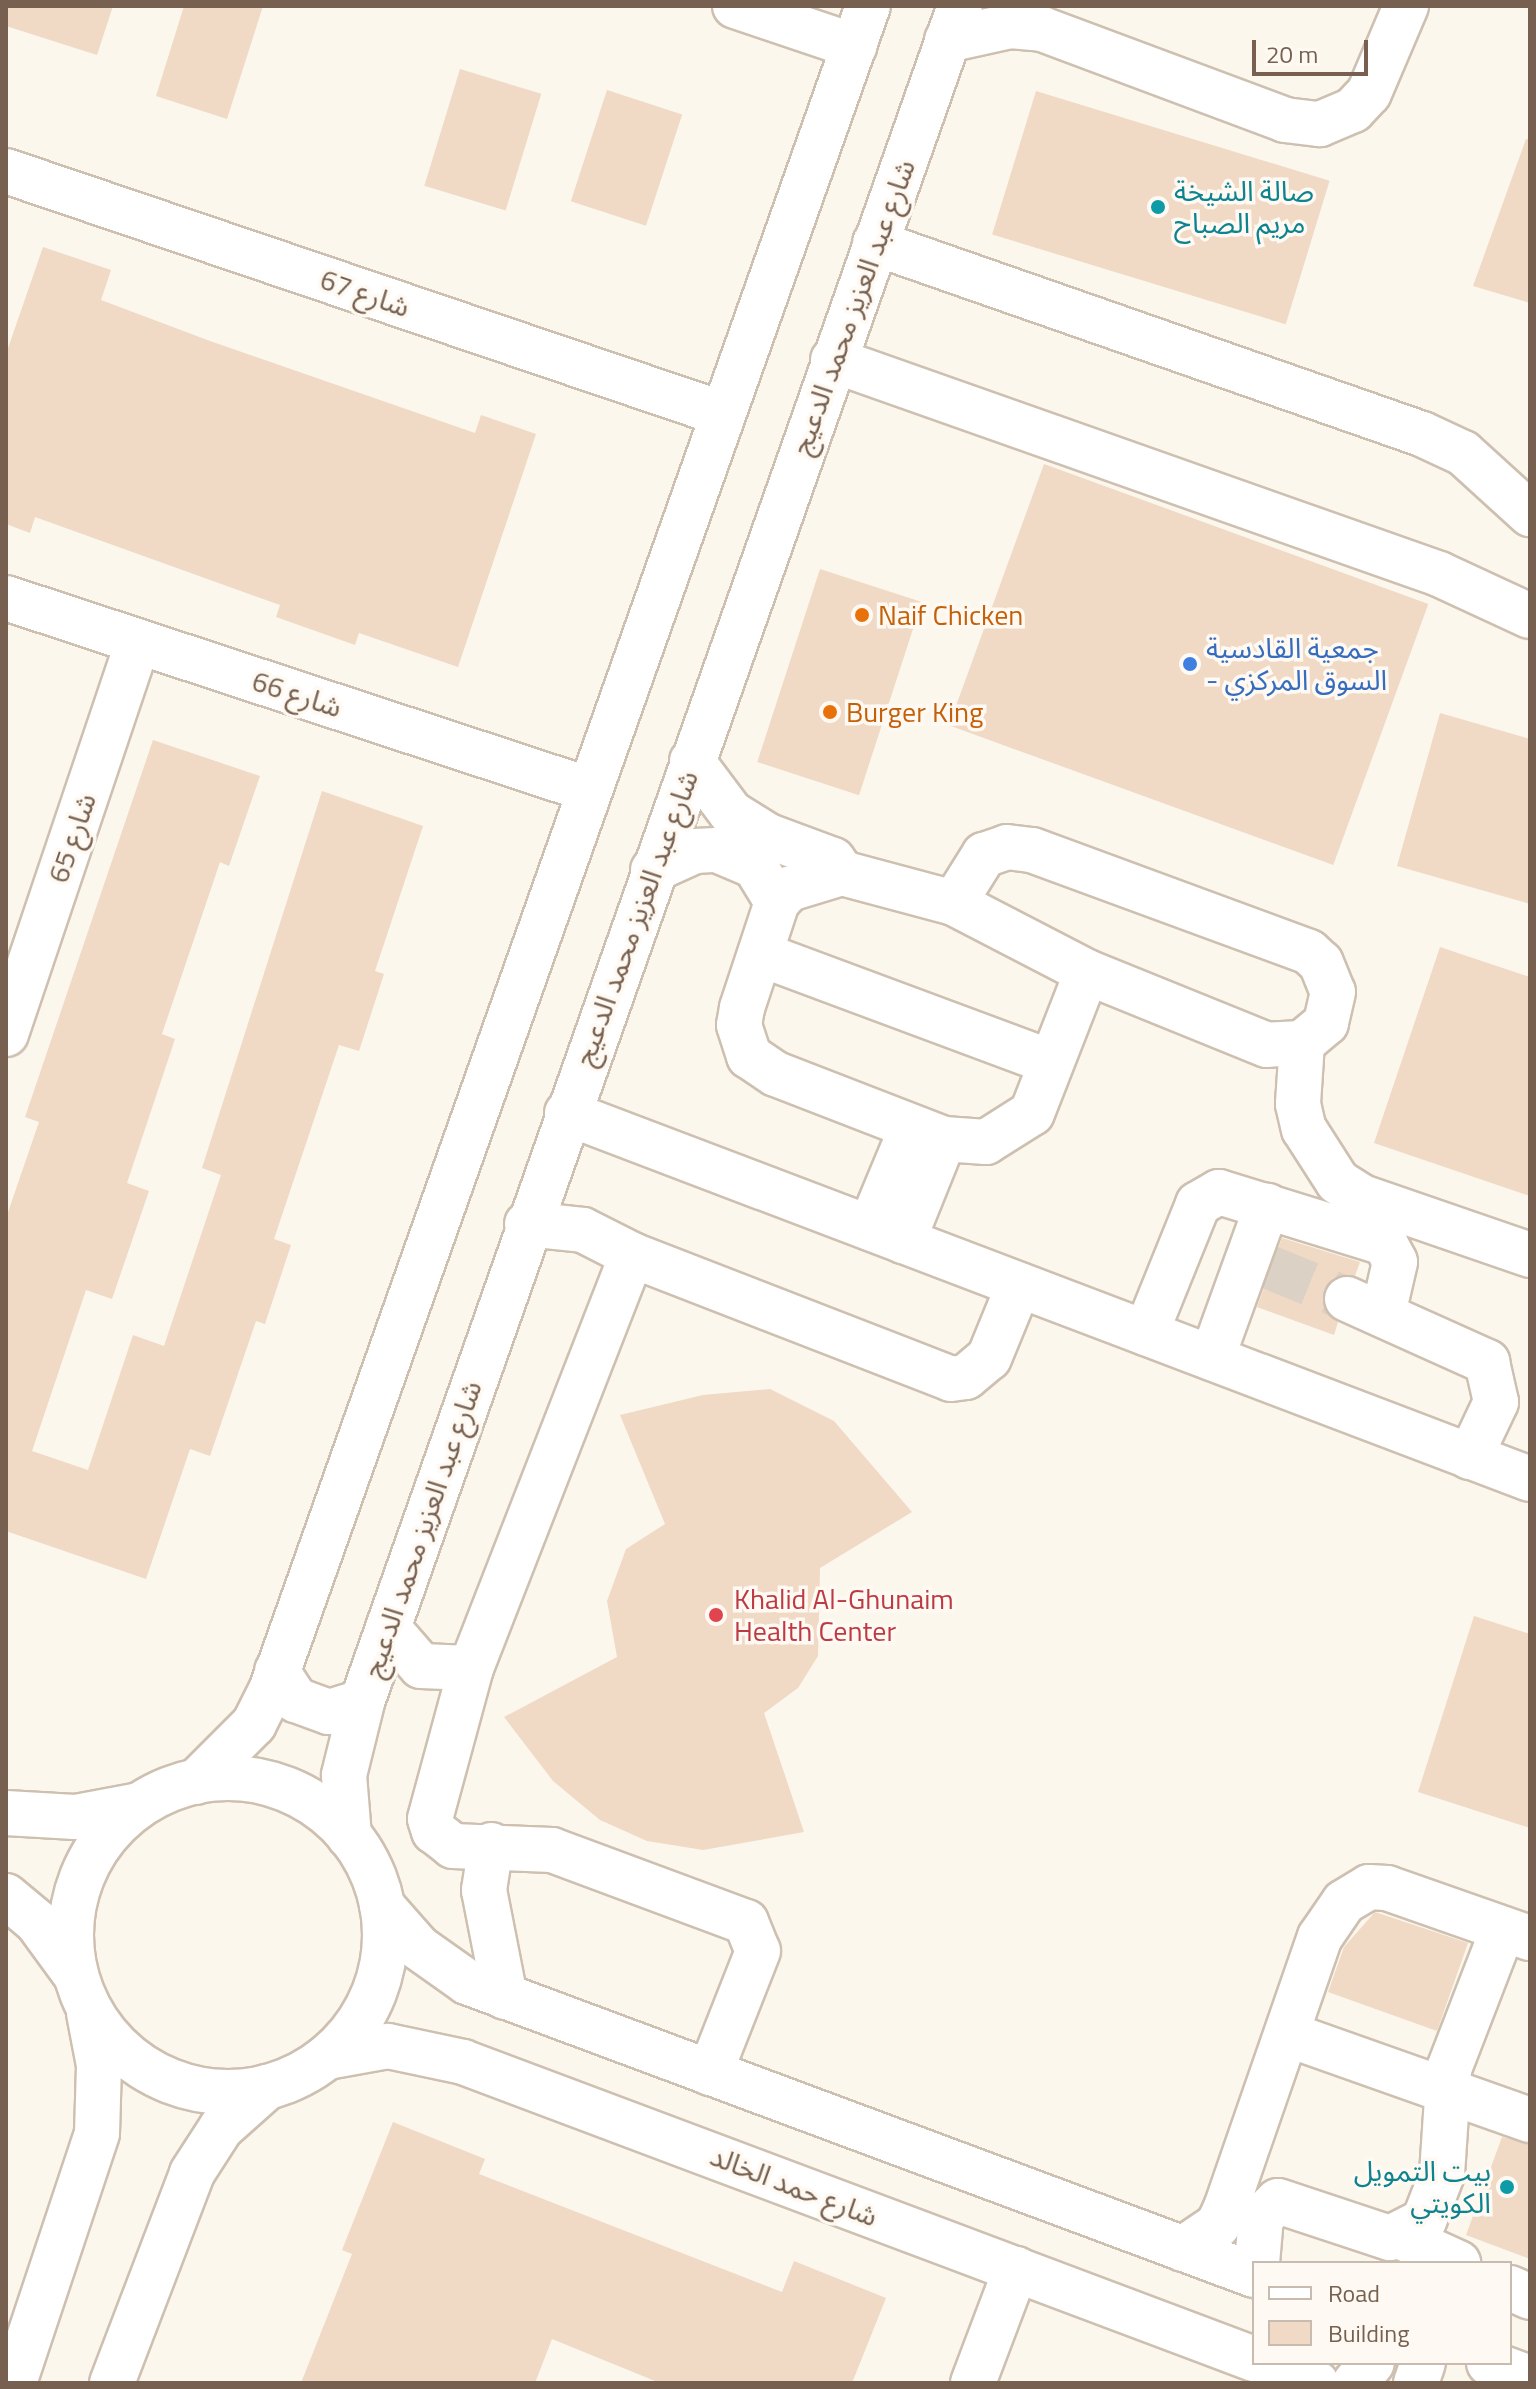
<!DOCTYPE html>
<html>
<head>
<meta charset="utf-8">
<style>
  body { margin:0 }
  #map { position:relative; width:1536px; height:2389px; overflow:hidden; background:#fcf7ec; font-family:"Titillium Web","Noto Sans Arabic",sans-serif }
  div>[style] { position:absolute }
  .building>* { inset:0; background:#f0d9c5; transform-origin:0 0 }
  .minor-tunnel>* { height:44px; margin-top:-22px; transform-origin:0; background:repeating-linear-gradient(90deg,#dbd1c5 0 44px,transparent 0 66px) }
  .roads { filter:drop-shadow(2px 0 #cec0b1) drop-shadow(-2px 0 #cec0b1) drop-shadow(0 2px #cec0b1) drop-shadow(0 -2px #cec0b1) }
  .minor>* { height:44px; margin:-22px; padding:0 22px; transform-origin:22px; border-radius:22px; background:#fff }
  .minor>.ring { margin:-22px; padding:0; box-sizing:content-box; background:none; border:44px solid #fff; border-radius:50% }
  .dots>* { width:22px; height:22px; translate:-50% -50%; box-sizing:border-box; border:4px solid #fefaf3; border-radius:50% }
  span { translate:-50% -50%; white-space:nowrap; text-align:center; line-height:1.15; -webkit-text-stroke:7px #fefaf3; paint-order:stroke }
  .culture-label { font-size:28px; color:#0d838f }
  .left { translate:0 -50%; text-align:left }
  .right { translate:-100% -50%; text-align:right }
  .street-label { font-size:28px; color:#77604f }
  .food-label { font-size:28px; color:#c56008 }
  .shop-label { font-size:28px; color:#366cbe }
  .health-label { font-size:28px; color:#be3a42 }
  .frame { position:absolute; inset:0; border:8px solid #77604f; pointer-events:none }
  .legend { position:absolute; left:1252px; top:2261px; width:260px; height:104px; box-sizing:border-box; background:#fefaf3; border:2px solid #c8bcb1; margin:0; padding:10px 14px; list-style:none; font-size:24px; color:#77604f }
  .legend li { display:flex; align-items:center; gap:16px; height:40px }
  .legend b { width:40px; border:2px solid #c8bcb1 }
  .scale { position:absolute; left:1252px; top:40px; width:116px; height:36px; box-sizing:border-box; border:4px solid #77604f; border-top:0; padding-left:10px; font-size:24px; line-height:28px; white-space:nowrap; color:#77604f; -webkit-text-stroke:6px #fefaf3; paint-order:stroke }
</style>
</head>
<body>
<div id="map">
  <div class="building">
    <i style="clip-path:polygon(6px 6px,113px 6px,97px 55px,6px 26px)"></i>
    <i style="clip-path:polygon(184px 6px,263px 6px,227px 119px,156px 96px)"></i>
    <i style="left:460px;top:69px;width:85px;height:122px;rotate:17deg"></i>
    <i style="left:607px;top:90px;width:79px;height:117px;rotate:18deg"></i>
    <i style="left:1036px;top:91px;width:307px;height:150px;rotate:17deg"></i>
    <i style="clip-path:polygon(1526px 139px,1530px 140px,1530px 303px,1473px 286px)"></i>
    <i style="clip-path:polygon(43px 247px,111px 270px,101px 300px,210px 341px,475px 433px,481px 415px,536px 434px,458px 667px,359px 633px,355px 645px,276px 617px,280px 605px,35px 517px,30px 533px,6px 524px,6px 354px)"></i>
    <i style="left:1044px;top:464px;width:409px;height:278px;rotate:20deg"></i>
    <i style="left:820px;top:569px;width:107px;height:203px;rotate:18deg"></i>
    <i style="clip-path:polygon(1440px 713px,1530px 739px,1530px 904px,1397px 866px)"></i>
    <i style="clip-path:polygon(153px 740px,260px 776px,229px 866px,220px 862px,162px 1034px,175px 1039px,127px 1183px,149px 1191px,112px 1299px,86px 1290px,32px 1451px,88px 1470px,133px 1335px,164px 1346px,221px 1175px,202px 1168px,322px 791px,423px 826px,375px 971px,384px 974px,359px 1051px,339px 1045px,274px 1239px,291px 1245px,265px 1324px,256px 1321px,210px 1456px,190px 1449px,146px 1579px,6px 1531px,6px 1218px,39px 1122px,25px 1117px)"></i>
    <i style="clip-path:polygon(1440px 947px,1530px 977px,1530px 1196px,1374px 1143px)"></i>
    <i style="clip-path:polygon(1282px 1238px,1360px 1262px,1355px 1276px,1333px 1278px,1324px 1290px,1326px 1313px,1338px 1322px,1334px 1335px,1257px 1307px)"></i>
    <i style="clip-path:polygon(770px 1389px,834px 1421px,912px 1512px,820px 1568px,818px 1656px,798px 1688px,764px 1713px,804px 1832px,703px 1850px,647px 1841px,600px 1820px,553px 1781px,504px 1717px,617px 1657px,607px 1601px,626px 1549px,665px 1524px,620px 1415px,703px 1395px)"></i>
    <i style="clip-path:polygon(1474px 1616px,1530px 1634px,1530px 1828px,1418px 1792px)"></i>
    <i style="clip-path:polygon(1375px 1912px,1468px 1943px,1437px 2031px,1328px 1992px,1344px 1947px)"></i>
    <i style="clip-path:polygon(393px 2122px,485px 2159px,479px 2174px,782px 2292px,794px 2261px,886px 2298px,852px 2383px,660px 2383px,552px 2339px,535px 2383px,301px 2383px,352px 2254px,342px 2250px)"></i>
    <i style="clip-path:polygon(1502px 2137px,1530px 2144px,1530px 2259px,1466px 2235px)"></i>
  </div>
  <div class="minor-tunnel">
    <i style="left:1269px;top:1267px;width:84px;rotate:22.3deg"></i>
  </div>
  <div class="roads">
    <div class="minor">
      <i style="left:735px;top:6px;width:126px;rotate:18.6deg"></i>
      <i style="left:947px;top:40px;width:65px;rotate:-12.5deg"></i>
      <i style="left:1010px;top:26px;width:32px;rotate:5deg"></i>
      <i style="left:1042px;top:29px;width:259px;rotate:20.5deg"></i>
      <i style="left:1285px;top:120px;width:35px;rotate:7deg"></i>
      <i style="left:1320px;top:124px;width:36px;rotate:-23deg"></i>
      <i style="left:1353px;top:110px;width:23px;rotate:-47deg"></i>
      <i style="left:1369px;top:93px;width:95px;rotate:-67deg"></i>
      <i style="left:6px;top:171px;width:757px;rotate:18.72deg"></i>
      <i style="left:875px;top:243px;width:579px;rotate:19.25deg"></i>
      <i style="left:1422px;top:434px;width:45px;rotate:24.9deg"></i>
      <i style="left:1463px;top:453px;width:91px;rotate:42.3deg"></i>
      <i style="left:833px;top:360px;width:643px;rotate:19.45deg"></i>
      <i style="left:1439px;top:574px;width:100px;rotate:24.8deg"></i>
      <i style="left:6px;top:598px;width:612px;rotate:18.2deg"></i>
      <i style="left:692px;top:761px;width:65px;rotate:53.1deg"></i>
      <i style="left:731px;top:813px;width:44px;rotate:31.9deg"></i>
      <i style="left:768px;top:836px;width:69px;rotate:20.3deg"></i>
      <i style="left:833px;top:860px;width:16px;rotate:55deg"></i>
      <i style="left:1007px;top:847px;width:25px;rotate:7deg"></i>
      <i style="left:1032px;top:850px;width:295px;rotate:20.2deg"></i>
      <i style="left:1309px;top:952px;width:16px;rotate:43deg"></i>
      <i style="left:1321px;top:963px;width:31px;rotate:68deg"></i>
      <i style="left:1333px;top:992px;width:32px;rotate:103deg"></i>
      <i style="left:1326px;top:1023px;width:31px;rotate:140deg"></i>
      <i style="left:1302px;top:1043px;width:35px;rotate:177deg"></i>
      <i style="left:1267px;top:1045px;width:194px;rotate:-157.9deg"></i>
      <i style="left:1087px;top:972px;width:150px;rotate:-152.6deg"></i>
      <i style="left:954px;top:903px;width:57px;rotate:-58deg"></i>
      <i style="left:984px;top:855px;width:24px;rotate:-19deg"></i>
      <i style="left:653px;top:870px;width:46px;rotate:-24.3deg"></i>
      <i style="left:695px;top:851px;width:22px;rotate:-3deg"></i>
      <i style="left:717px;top:850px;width:41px;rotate:22.8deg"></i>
      <i style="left:755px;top:866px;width:42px;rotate:58.6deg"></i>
      <i style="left:954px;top:903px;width:116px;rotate:-165deg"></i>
      <i style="left:842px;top:873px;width:55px;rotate:163.2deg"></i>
      <i style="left:789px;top:889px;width:18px;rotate:133deg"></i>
      <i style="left:777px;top:902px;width:112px;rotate:108.3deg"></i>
      <i style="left:742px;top:1008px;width:17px;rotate:100deg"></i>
      <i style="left:739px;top:1025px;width:33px;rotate:72deg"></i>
      <i style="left:749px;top:1056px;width:32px;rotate:34deg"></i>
      <i style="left:776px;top:1074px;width:180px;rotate:21.2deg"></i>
      <i style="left:944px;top:1139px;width:42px;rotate:4.1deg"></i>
      <i style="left:986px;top:1142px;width:54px;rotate:-32.2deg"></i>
      <i style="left:1032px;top:1113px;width:151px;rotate:-68.7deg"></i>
      <i style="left:760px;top:954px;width:310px;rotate:20.4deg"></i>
      <i style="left:6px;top:1034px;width:414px;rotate:-71.4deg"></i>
      <i style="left:1302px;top:1043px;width:61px;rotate:93.8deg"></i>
      <i style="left:1298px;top:1104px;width:26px;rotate:77deg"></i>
      <i style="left:1304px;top:1129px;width:63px;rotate:57.3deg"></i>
      <i style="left:1338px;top:1182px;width:28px;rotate:32deg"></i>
      <i style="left:1362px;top:1197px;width:178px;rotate:19deg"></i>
      <i style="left:567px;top:1113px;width:1030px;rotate:20.81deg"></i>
      <i style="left:527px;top:1224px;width:56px;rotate:6.1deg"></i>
      <i style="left:583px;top:1230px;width:55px;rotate:27deg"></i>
      <i style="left:632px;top:1255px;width:342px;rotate:21.2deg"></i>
      <i style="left:951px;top:1379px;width:15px;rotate:-8deg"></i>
      <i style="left:966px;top:1377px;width:30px;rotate:-40deg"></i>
      <i style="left:989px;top:1358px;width:79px;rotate:-67.7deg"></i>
      <i style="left:870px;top:1228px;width:109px;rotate:-67.4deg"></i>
      <i style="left:903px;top:1241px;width:110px;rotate:-68.1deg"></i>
      <i style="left:632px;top:1255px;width:443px;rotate:111.3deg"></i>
      <i style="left:471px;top:1668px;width:156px;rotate:105.2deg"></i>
      <i style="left:430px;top:1819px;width:13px;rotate:72deg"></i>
      <i style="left:434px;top:1831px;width:24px;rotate:38deg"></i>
      <i style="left:453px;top:1846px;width:99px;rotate:2.3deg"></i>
      <i style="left:552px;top:1850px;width:207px;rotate:20.4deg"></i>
      <i style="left:746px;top:1922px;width:31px;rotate:68deg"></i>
      <i style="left:758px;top:1951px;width:131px;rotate:111.5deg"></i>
      <i style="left:1347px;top:1299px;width:154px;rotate:24.2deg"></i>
      <i style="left:1487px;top:1362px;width:41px;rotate:77.3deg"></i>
      <i style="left:1496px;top:1402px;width:61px;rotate:115.3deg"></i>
      <i style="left:1146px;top:1333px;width:139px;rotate:-68deg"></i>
      <i style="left:1198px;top:1204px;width:24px;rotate:-30deg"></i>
      <i style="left:1219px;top:1192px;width:174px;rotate:17.1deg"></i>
      <i style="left:1385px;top:1243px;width:21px;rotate:62deg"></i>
      <i style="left:1395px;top:1262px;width:53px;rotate:103deg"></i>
      <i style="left:1212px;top:1358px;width:162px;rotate:-70.1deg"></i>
      <i style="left:388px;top:1628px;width:50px;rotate:49deg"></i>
      <i style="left:421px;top:1666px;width:50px;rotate:2.3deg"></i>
      <i style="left:277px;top:1671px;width:35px;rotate:57deg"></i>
      <i style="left:296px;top:1700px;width:35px;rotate:20deg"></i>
      <i style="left:329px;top:1712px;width:34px;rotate:-17deg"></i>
      <i class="ring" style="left:71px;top:1778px;width:270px;height:270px"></i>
      <i style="left:196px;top:1782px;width:82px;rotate:-45deg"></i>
      <i style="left:254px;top:1724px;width:40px;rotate:-63.4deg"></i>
      <i style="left:272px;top:1688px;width:1784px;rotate:-70.49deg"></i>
      <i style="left:6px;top:1813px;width:69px;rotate:3.3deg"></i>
      <i style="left:75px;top:1817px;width:65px;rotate:-10.6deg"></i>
      <i style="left:349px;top:1836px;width:61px;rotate:-94.7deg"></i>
      <i style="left:344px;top:1775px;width:75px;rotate:-76.1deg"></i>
      <i style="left:362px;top:1702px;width:1798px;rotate:-70.58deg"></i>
      <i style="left:491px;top:1845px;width:46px;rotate:98.8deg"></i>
      <i style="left:484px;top:1890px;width:109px;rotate:78.9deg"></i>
      <i style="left:6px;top:1896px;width:40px;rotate:40deg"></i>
      <i style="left:37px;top:1922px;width:64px;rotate:53.8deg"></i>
      <i style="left:382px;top:1906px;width:56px;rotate:48.6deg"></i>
      <i style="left:419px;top:1948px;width:59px;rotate:35.3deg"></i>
      <i style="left:467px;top:1982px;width:840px;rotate:20.42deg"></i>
      <i style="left:1287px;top:2034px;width:258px;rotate:19.5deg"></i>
      <i style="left:327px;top:2057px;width:62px;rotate:-10.2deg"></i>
      <i style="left:388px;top:2046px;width:77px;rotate:12deg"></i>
      <i style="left:463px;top:2062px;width:845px;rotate:20.58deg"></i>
      <i style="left:1401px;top:2237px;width:63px;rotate:24.5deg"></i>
      <i style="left:1183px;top:2249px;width:42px;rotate:-34.4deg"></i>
      <i style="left:1218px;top:2225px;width:19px;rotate:-65deg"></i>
      <i style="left:1226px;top:2208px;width:287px;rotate:-70.9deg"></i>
      <i style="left:1320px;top:1937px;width:42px;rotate:-55.6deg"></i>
      <i style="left:1344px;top:1902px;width:29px;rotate:-31deg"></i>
      <i style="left:1369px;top:1887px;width:18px;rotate:3deg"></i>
      <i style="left:1387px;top:1888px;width:151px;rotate:19.3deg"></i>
      <i style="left:1257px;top:2263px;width:46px;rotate:-85deg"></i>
      <i style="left:1261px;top:2217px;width:23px;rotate:-43deg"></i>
      <i style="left:1278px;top:2201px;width:118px;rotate:18.3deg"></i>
      <i style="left:1390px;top:2238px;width:38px;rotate:-27deg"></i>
      <i style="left:1424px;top:2221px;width:50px;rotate:-69deg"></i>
      <i style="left:1442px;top:2174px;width:105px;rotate:-86.2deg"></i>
      <i style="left:1449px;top:2069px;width:150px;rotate:-68.9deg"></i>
      <i style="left:1510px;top:2288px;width:22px;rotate:24deg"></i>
      <i style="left:1263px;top:2363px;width:57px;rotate:20.7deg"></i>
      <i style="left:1489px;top:2363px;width:44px;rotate:20.1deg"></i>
      <i style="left:14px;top:2383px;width:263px;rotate:-71.6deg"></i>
      <i style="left:97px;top:2133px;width:68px;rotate:-88.3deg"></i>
      <i style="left:99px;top:2065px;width:53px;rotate:-100.9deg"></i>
      <i style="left:112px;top:2383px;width:225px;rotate:-69.1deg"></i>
      <i style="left:192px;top:2173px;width:54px;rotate:-57.2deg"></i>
      <i style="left:221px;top:2128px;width:62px;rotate:-41.7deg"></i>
      <i style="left:973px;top:2383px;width:122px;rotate:-69.3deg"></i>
      <i style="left:1355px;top:2383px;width:26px;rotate:-50deg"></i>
      <i style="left:1416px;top:2383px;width:21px;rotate:-71deg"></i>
    </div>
  </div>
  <div class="dots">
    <i style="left:1158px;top:207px;background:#0f9aa8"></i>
    <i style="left:862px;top:615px;background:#e8710a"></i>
    <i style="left:1190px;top:664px;background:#3f7fe0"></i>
    <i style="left:830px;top:712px;background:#e8710a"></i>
    <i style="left:716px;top:1615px;background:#e0444e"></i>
    <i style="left:1507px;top:2187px;background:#0f9aa8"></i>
  </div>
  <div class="culture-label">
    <span class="left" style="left:1174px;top:207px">صالة الشيخة<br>مريم الصباح</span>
    <span class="right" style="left:1491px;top:2187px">بيت التمويل<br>الكويتي</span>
  </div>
  <div class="street-label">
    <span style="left:365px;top:293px;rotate:19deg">شارع 67</span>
    <span style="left:853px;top:307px;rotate:-70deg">شارع عبد العزيز محمد الدعيج</span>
    <span style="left:297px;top:694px;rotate:18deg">شارع 66</span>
    <span style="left:72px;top:838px;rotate:-71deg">شارع 65</span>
    <span style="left:636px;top:918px;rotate:-70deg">شارع عبد العزيز محمد الدعيج</span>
    <span style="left:422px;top:1529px;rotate:-71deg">شارع عبد العزيز محمد الدعيج</span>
    <span style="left:794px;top:2186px;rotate:21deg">شارع حمد الخالد</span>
  </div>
  <div class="food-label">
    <span class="left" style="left:878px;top:615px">Naif Chicken</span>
    <span class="left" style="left:846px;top:712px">Burger King</span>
  </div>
  <div class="shop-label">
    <span class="left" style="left:1206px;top:664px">جمعية القادسية<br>- السوق المركزي</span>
  </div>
  <div class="health-label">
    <span class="left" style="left:734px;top:1615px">Khalid Al-Ghunaim<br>Health Center</span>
  </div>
  <div class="frame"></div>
  <ul class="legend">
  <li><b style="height:10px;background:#fff"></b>Road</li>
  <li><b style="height:22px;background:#f0d9c5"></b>Building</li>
  </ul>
  <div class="scale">20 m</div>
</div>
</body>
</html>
